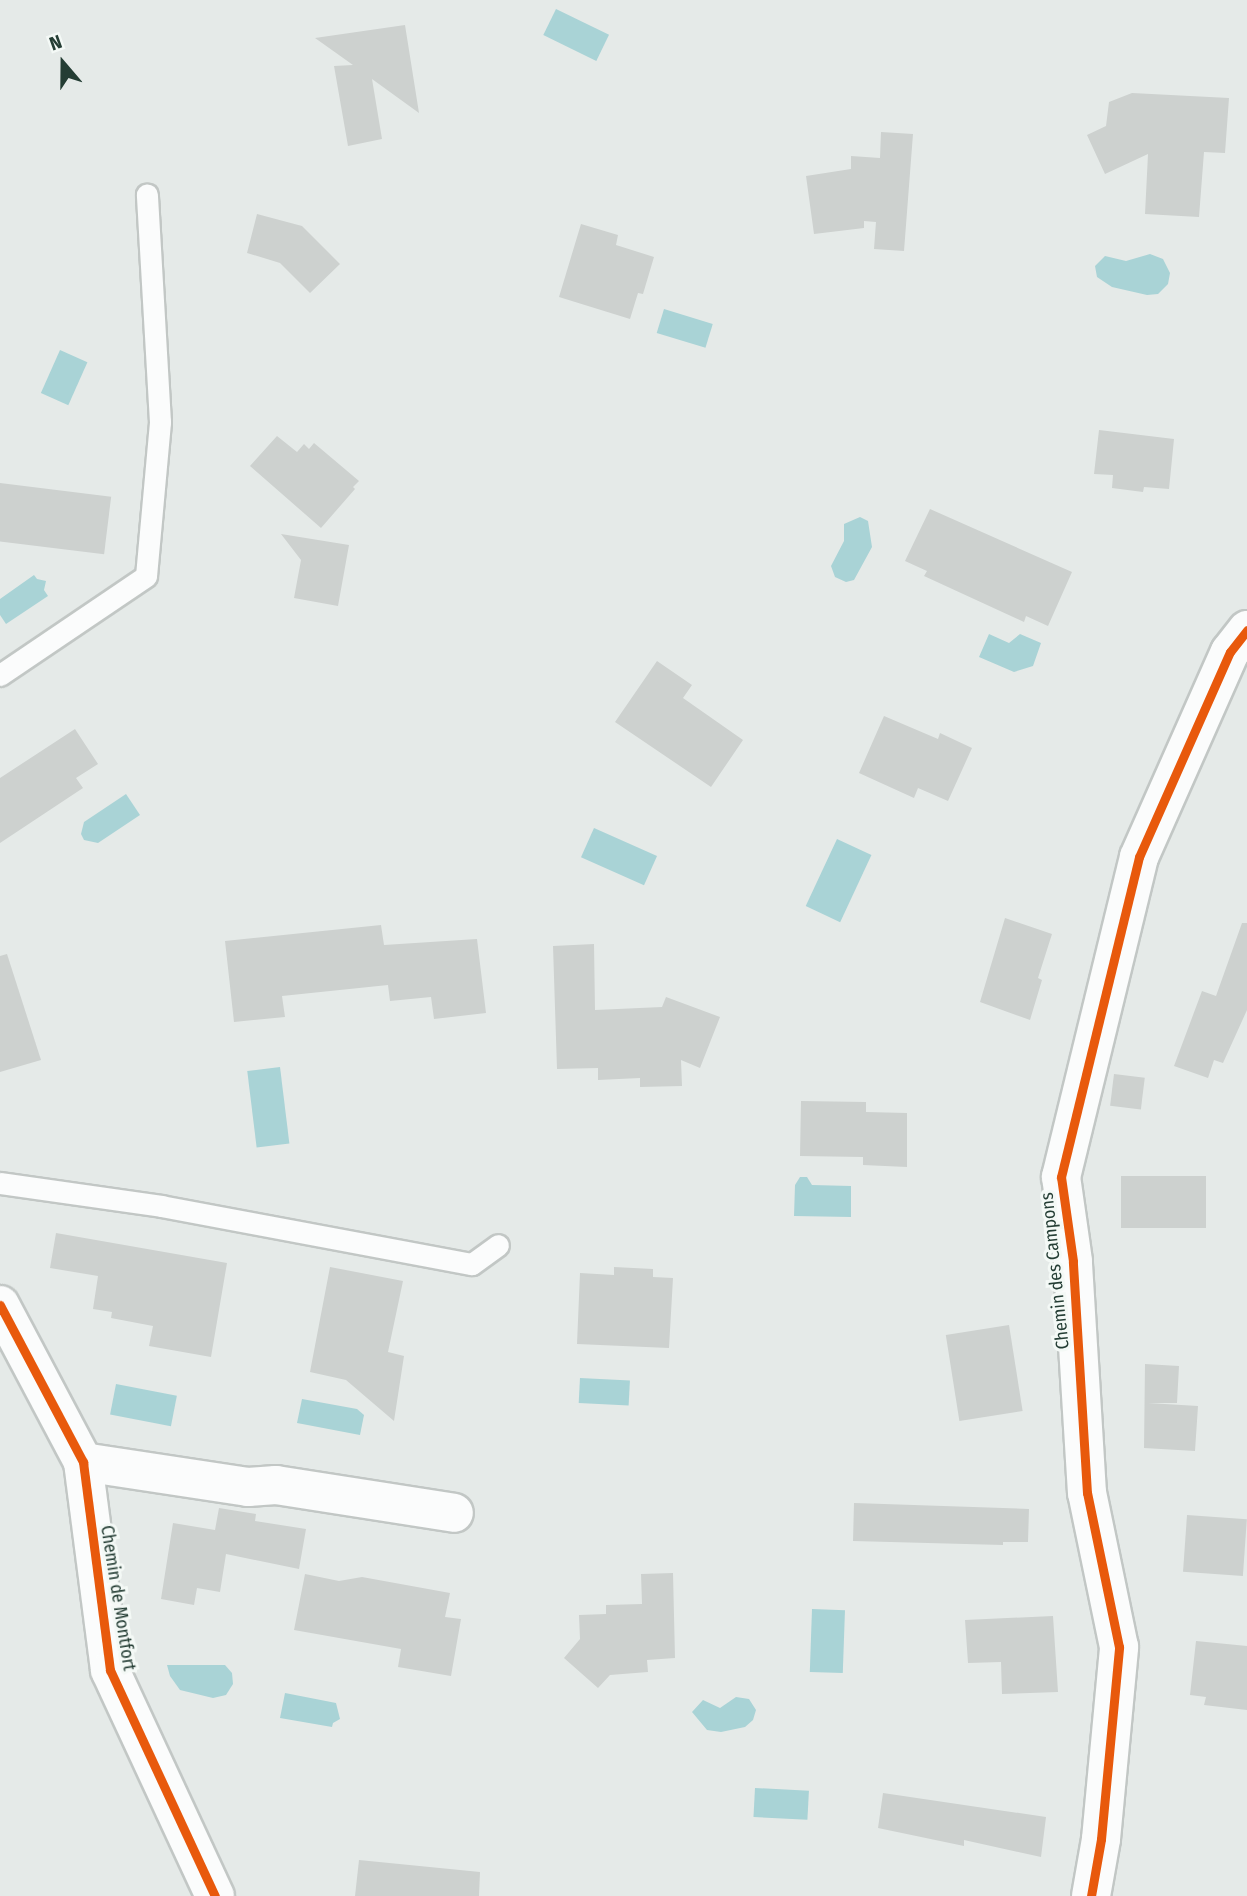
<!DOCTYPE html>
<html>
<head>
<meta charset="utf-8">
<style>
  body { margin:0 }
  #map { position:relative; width:1247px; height:1896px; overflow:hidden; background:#e5eae8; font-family:"Fira Sans Condensed",sans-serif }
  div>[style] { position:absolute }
  .water>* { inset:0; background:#a9d3d6; transform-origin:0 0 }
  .building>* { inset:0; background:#cdd1cf; transform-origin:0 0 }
  .roads { filter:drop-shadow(2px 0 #c2c7c5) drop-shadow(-2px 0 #c2c7c5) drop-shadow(0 2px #c2c7c5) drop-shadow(0 -2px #c2c7c5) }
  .service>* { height:21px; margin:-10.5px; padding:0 10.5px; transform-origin:10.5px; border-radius:10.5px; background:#fbfcfc }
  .minor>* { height:38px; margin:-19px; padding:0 19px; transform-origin:19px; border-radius:19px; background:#fbfcfc }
  .cycleway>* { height:9px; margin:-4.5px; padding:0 4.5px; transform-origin:4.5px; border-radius:4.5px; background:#e8590c }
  span { translate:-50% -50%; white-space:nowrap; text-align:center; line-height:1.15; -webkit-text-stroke:6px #f4f9f6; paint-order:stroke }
  .street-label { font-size:18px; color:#243d34 }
  .north { position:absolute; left:28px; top:28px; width:70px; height:70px; -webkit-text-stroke:5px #f4f9f6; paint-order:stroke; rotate:340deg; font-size:19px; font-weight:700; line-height:28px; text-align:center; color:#243d34 }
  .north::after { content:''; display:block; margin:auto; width:24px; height:32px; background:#243d34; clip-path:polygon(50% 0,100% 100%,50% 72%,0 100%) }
</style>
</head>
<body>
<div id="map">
  <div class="water">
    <i style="left:556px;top:9px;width:59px;height:29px;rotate:26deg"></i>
    <i style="clip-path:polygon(1150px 254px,1163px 259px,1170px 273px,1168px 284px,1158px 294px,1147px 295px,1112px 287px,1097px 277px,1095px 266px,1105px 256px,1126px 261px)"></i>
    <i style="left:664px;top:309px;width:51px;height:25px;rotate:17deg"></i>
    <i style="left:60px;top:350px;width:30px;height:47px;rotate:24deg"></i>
    <i style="clip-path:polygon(860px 517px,868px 521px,872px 547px,854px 580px,846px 582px,835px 577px,831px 566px,844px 541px,844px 524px)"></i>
    <i style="clip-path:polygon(34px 575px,37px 579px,46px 581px,44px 590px,48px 596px,6px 624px,0 615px,0 599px)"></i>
    <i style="clip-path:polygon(989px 634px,1009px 643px,1020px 634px,1041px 643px,1033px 666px,1014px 672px,979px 657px)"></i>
    <i style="clip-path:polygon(126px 794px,140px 815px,98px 843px,84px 840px,81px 834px,84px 822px)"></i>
    <i style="left:594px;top:828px;width:69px;height:32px;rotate:24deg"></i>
    <i style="left:837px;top:839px;width:38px;height:74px;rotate:25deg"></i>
    <i style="left:280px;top:1067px;width:77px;height:33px;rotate:83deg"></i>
    <i style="clip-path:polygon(800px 1177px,807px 1177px,812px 1185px,851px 1186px,851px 1217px,794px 1216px,795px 1185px)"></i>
    <i style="left:580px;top:1378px;width:50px;height:25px;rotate:3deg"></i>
    <i style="left:116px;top:1384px;width:62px;height:31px;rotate:11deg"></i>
    <i style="clip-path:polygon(302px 1399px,357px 1409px,364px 1415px,360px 1435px,297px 1423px)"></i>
    <i style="left:812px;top:1609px;width:33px;height:63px;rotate:2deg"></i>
    <i style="clip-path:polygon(167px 1665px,225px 1665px,232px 1673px,233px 1684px,226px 1695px,213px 1698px,180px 1690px,170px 1676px)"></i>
    <i style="clip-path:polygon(285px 1693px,336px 1703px,340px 1719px,333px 1723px,332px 1727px,280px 1718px)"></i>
    <i style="clip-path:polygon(736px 1697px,749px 1699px,756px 1710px,753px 1720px,745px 1727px,721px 1732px,707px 1730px,692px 1712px,703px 1700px,720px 1708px)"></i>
    <i style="left:755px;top:1788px;width:54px;height:29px;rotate:3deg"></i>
  </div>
  <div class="building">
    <i style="clip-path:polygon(405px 25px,419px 113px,372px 79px,382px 139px,348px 146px,334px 66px,353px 65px,315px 38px)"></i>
    <i style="clip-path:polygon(1132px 93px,1229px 98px,1225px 153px,1204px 152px,1199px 217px,1145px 214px,1148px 154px,1105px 174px,1087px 135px,1106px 126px,1109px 102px)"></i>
    <i style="clip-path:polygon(881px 132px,913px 134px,904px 251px,874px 249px,876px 222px,864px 221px,864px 228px,814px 234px,806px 176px,851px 169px,851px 156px,880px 158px)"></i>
    <i style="clip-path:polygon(257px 214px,302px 226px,340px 264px,310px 293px,280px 263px,247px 253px)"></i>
    <i style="clip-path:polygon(581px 224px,618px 235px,616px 245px,654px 257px,643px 294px,638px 293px,630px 319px,559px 297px)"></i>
    <i style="clip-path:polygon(1099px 430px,1174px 439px,1169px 489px,1144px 487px,1143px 492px,1112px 488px,1113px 475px,1094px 474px)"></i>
    <i style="clip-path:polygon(277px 436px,297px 452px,304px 444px,309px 449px,314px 443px,359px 481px,353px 487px,355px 489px,321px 528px,250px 466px)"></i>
    <i style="left:0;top:483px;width:112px;height:58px;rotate:7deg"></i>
    <i style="clip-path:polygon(930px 509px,1072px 572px,1048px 626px,1026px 616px,1024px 622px,924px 576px,927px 571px,905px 561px)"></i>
    <i style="clip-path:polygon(281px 534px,349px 545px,338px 606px,294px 598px,301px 560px)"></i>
    <i style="clip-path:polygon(657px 661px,692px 685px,683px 698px,743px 740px,711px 787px,615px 722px)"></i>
    <i style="clip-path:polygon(884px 716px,938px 739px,940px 733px,972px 748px,948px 801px,918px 788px,914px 798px,859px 773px)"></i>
    <i style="clip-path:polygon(75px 729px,98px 764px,76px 778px,83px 788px,0 843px,0 778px)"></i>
    <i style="clip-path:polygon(1005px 918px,1052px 934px,1038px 978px,1042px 980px,1030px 1020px,980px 1002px)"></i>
    <i style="clip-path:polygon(1242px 923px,1247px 923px,1247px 1010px,1223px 1063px,1214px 1060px,1208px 1078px,1174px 1066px,1202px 991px,1216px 996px)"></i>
    <i style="clip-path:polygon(381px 925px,384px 945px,477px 939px,486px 1013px,434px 1019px,431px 997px,390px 1001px,388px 985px,282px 996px,285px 1017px,234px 1022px,225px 941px)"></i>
    <i style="clip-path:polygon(594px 944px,595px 1010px,662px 1007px,666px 997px,720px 1017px,700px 1068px,681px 1060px,682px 1086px,640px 1087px,640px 1078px,598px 1080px,598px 1068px,557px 1069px,553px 946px)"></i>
    <i style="clip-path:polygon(7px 954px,41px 1060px,0 1072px,0 956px)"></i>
    <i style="left:1114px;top:1074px;width:31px;height:32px;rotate:7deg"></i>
    <i style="clip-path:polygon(801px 1101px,866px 1102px,866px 1112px,907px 1113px,907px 1167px,863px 1165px,863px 1157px,800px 1156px)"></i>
    <i style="left:1121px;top:1176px;width:85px;height:52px"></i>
    <i style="clip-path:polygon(56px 1233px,227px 1263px,211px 1357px,149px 1346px,153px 1326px,111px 1318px,112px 1312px,93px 1309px,98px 1276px,50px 1268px)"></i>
    <i style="clip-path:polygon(330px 1267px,403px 1281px,388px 1352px,404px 1356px,394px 1421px,346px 1380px,310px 1372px)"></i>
    <i style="clip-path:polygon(614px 1267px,653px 1269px,653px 1277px,673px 1278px,669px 1348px,577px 1344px,580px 1273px,614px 1275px)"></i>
    <i style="left:1009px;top:1325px;width:87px;height:64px;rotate:81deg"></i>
    <i style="clip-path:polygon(1145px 1364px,1179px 1366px,1177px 1403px,1148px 1403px,1198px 1406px,1195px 1451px,1144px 1448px)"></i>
    <i style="clip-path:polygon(854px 1503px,1029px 1509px,1028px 1542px,1003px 1542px,1003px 1545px,853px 1541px)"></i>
    <i style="clip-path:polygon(219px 1508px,256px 1514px,255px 1521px,306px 1529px,299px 1569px,226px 1554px,220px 1592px,197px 1588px,194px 1605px,161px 1599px,173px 1523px,215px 1530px)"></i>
    <i style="left:1187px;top:1515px;width:60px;height:57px;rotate:4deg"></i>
    <i style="clip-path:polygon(673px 1573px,675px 1658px,647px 1660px,648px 1672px,610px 1675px,598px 1688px,564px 1658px,580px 1639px,579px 1615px,606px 1614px,606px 1605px,642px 1604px,641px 1574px)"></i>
    <i style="clip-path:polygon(305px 1574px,339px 1581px,362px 1577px,450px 1593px,445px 1617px,461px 1619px,451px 1676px,398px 1667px,401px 1649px,294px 1630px)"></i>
    <i style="clip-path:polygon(1053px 1616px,1058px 1692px,1002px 1694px,1001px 1662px,968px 1663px,965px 1620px)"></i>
    <i style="clip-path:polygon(1196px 1641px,1247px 1646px,1247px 1710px,1204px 1705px,1206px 1697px,1190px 1695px)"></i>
    <i style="clip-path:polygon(883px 1793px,1046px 1817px,1041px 1857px,964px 1840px,964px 1846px,878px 1828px)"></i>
    <i style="clip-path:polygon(359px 1860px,480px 1872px,479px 1896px,355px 1896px)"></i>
  </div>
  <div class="roads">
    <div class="service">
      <i style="left:0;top:675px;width:176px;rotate:-34.1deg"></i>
      <i style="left:146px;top:576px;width:155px;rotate:-84.8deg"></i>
      <i style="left:160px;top:422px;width:228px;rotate:-93.3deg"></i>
      <i style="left:0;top:1183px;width:163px;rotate:8.1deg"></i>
      <i style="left:161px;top:1206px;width:316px;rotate:10.6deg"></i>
      <i style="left:472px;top:1264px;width:32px;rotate:-36deg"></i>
    </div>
    <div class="minor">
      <i style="left:0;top:1305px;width:178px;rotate:62.1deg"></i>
      <i style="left:83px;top:1462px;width:210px;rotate:82.6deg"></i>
      <i style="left:110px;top:1670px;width:249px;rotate:65.1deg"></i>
      <i style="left:83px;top:1462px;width:167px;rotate:8.6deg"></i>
      <i style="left:248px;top:1487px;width:28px;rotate:-4deg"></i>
      <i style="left:276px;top:1485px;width:180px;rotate:8.9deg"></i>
      <i style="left:1091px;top:1896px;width:58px;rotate:-80deg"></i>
      <i style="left:1101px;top:1839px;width:193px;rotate:-84.6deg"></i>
      <i style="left:1119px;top:1647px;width:157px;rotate:-101.7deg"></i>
      <i style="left:1087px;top:1493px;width:232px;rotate:-93.5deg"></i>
      <i style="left:1073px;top:1261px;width:85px;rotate:-98.1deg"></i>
      <i style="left:1061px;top:1177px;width:329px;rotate:-76.3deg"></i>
      <i style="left:1139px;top:857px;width:224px;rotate:-66.1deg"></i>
      <i style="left:1230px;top:652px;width:28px;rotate:-52deg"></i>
    </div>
  </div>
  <div class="cycleway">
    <i style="left:0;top:1305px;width:178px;rotate:62.1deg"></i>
    <i style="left:83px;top:1462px;width:210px;rotate:82.6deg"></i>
    <i style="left:110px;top:1670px;width:249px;rotate:65.1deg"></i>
    <i style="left:1091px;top:1896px;width:58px;rotate:-80deg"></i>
    <i style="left:1101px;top:1839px;width:193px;rotate:-84.6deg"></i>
    <i style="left:1119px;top:1647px;width:157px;rotate:-101.7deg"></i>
    <i style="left:1087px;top:1493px;width:232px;rotate:-93.5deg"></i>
    <i style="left:1073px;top:1261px;width:85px;rotate:-98.1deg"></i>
    <i style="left:1061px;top:1177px;width:329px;rotate:-76.3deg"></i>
    <i style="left:1139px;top:857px;width:224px;rotate:-66.1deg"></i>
    <i style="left:1230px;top:652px;width:28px;rotate:-52deg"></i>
  </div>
  <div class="street-label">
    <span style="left:1055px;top:1271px;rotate:-96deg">Chemin des Campons</span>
    <span style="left:118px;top:1598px;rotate:81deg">Chemin de Montfort</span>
  </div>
  <div class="north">N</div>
</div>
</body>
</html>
